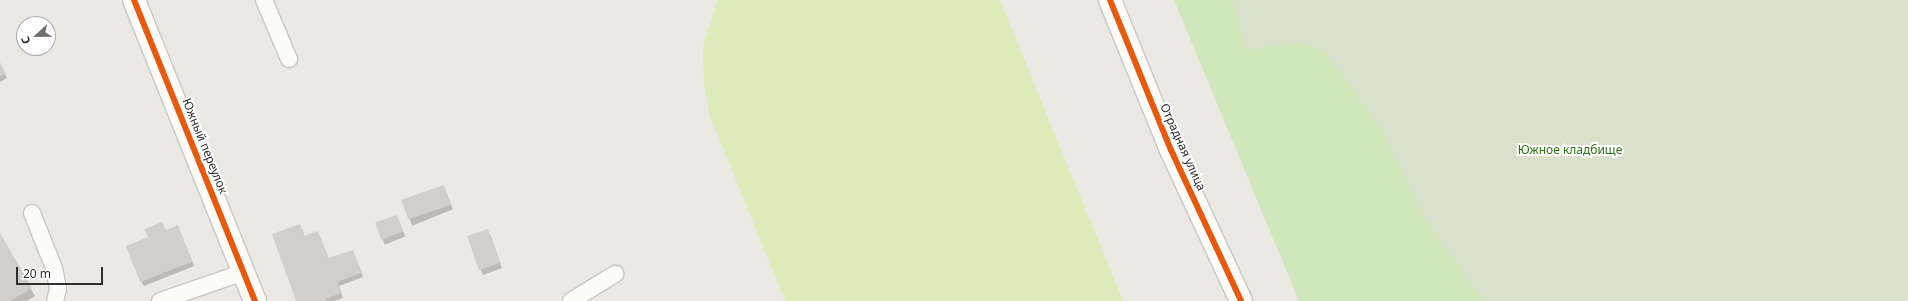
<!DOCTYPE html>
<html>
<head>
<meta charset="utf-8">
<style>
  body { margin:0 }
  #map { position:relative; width:1908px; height:301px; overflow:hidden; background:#ece8e4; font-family:"Noto Sans",sans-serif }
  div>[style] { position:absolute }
  .green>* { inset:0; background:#d0e7bc }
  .cemetery>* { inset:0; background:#d9e0cb }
  .pitch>* { inset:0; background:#dcebba }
  .shadow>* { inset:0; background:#0003; transform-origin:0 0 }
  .building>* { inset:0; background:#d1cecb; transform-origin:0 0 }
  .roads { filter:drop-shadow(1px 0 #c8c6c7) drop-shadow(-1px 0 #c8c6c7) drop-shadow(0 1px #c8c6c7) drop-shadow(0 -1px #c8c6c7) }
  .lane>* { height:16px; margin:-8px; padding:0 8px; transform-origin:8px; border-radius:8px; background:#fcfcfb }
  .street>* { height:22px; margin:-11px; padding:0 11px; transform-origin:11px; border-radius:11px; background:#fcfcfb }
  .cycleway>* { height:6px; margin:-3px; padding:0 3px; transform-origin:3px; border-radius:3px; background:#e8590c }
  span { translate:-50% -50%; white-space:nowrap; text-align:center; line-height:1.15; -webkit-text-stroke:4px #fff; paint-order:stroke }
  .street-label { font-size:12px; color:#2e2e2e }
  .park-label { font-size:12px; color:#307019 }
  .north { position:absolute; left:16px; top:16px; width:40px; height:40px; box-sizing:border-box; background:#fff; border:1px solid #ababab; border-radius:50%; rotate:248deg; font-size:11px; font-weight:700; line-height:16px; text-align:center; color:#2e2e2e }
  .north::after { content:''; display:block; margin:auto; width:14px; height:18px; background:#706f6e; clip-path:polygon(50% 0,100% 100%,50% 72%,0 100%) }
  .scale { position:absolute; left:16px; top:267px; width:87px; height:18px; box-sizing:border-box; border:2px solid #2e2e2e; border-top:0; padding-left:5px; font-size:12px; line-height:14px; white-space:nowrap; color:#2e2e2e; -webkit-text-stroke:3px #fff; paint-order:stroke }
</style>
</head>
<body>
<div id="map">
  <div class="green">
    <i style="clip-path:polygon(1174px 0,1908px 0,1908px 301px,1299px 301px)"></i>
  </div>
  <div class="cemetery">
    <i style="clip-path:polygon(1232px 0,1908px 0,1908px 301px,1483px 301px,1423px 215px,1384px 133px,1323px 49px,1296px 42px,1247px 50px)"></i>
  </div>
  <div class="pitch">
    <i style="clip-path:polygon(717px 0,1000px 0,1123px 301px,785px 301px,710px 116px,704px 85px,703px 47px)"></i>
  </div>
  <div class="shadow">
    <i style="clip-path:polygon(0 64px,7px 78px,0 82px)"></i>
    <i style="left:444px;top:187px;width:24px;height:44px;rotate:68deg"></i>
    <i style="left:397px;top:216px;width:22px;height:22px;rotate:68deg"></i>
    <i style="clip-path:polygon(302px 229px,305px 237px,318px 232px,329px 259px,353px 251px,363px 277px,339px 286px,343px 298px,334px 301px,297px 301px)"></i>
    <i style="clip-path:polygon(166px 231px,180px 231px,194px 266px,144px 286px,141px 281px)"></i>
    <i style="clip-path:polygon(490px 234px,502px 268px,483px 275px,468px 237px)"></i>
    <i style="clip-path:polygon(0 235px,35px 296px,27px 301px,0 301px)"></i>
  </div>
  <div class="building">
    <i style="clip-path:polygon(0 62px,6px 74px,0 76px)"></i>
    <i style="left:444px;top:185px;width:21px;height:45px;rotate:71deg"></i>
    <i style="left:397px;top:215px;width:18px;height:23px;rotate:71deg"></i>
    <i style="clip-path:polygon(162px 222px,166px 230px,178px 225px,192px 262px,140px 282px,126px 246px,148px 237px,144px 229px)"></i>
    <i style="clip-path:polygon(300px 224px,304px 236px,318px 231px,328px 258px,353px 250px,362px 273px,337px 282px,341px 293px,326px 299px,327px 301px,296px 301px,272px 234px)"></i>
    <i style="left:488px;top:229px;width:36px;height:22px;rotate:71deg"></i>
    <i style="clip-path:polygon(0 233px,32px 288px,10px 301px,0 301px)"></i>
  </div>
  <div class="roads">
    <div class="lane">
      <i style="left:264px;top:0;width:64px;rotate:67deg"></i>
      <i style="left:32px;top:213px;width:59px;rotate:68.2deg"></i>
      <i style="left:54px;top:268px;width:21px;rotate:79deg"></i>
      <i style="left:58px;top:289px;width:12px;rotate:104deg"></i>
      <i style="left:160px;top:301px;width:89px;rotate:-19deg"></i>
      <i style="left:571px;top:301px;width:52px;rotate:-31.5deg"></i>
    </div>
    <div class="street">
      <i style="left:134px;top:0;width:324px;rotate:68.1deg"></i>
      <i style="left:1110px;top:0;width:162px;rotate:67.9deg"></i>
      <i style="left:1171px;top:150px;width:166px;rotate:65.1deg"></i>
    </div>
  </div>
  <div class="cycleway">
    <i style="left:134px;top:0;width:324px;rotate:68.1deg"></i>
    <i style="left:1110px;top:0;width:162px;rotate:67.9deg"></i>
    <i style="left:1171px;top:150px;width:166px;rotate:65.1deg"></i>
  </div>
  <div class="street-label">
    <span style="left:205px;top:146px;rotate:68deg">Южный переулок</span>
    <span style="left:1183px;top:147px;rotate:66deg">Отрадная улица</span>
  </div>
  <div class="park-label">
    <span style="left:1570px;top:150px">Южное кладбище</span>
  </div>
  <div class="north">С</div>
  <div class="scale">20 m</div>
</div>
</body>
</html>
